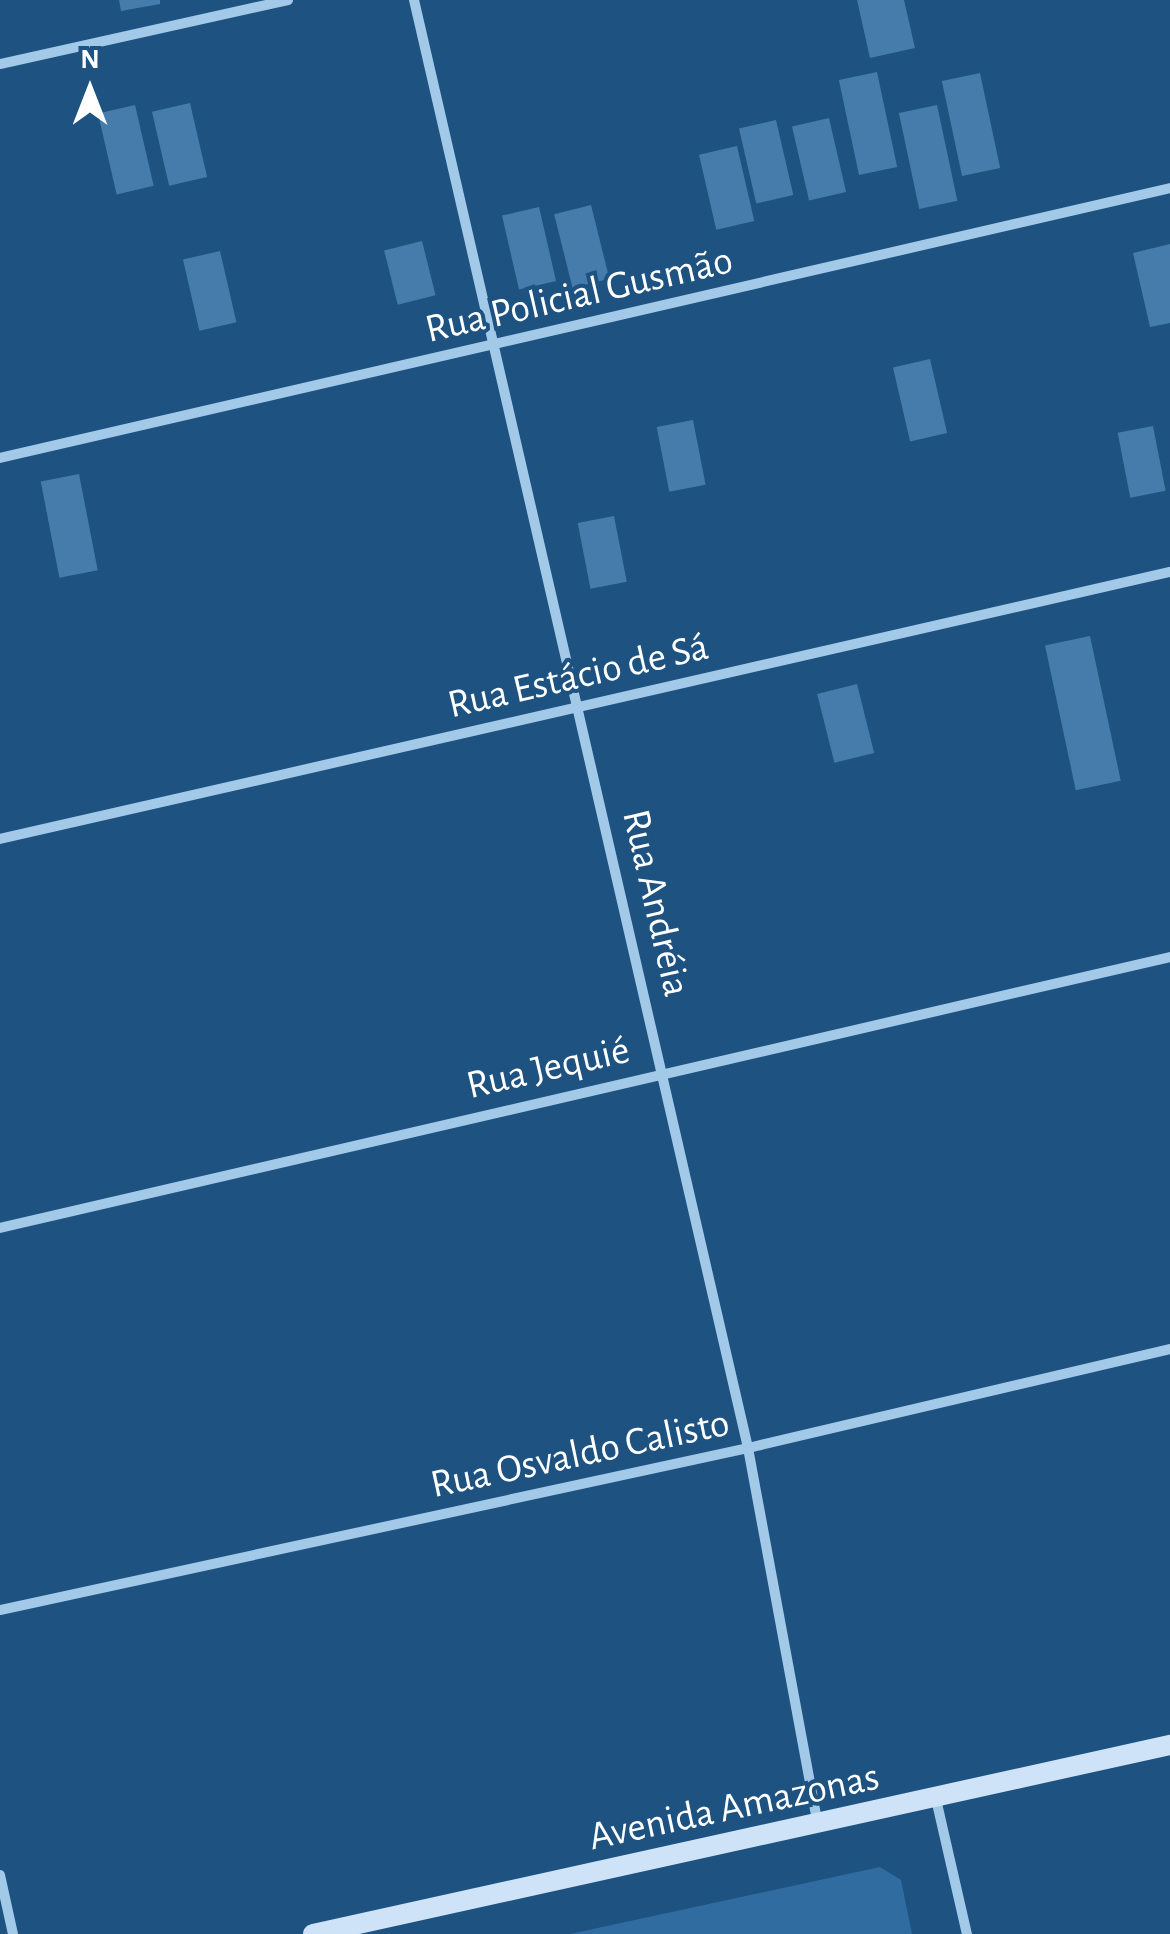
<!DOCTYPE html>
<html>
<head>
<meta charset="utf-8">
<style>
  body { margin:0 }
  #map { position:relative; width:1170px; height:1934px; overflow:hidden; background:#1d5281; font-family:"Alegreya Sans",sans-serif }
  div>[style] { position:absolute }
  .green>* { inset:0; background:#316ca0 }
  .building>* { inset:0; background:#467cab; transform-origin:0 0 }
  .street>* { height:10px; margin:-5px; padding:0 5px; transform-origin:5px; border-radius:5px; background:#a3c9e9 }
  .secondary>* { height:20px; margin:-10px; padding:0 10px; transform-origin:10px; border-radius:10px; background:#cee3f7 }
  span { translate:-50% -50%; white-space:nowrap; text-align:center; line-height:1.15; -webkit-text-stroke:8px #1d5281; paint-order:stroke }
  .street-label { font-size:40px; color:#fff }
  .north { position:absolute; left:40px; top:40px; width:100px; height:100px; -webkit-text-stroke:8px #1d5281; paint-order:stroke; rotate:0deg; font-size:28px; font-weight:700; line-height:40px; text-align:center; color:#fff }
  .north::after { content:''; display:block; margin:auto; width:35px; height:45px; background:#fff; clip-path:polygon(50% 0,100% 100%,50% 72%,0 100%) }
</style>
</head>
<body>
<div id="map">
  <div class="green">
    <i style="clip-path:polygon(880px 1867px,901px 1880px,912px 1934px,570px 1934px)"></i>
  </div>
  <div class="building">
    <i style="clip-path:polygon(119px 0,160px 0,160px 4px,121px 11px)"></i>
    <i style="clip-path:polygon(857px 0,904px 0,915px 48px,870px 58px)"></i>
    <i style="left:877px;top:72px;width:97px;height:39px;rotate:78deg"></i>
    <i style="left:980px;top:73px;width:97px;height:39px;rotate:78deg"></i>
    <i style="left:190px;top:103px;width:76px;height:39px;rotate:77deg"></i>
    <i style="left:135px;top:105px;width:83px;height:38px;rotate:77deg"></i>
    <i style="left:937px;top:105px;width:98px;height:39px;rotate:78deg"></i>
    <i style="left:829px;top:118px;width:76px;height:38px;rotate:77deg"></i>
    <i style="left:776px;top:120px;width:77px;height:38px;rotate:77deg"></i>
    <i style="left:737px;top:146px;width:77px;height:39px;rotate:77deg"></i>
    <i style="left:591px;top:205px;width:76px;height:38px;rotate:76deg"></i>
    <i style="left:539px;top:207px;width:76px;height:38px;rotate:77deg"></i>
    <i style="left:422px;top:241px;width:56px;height:39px;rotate:76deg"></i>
    <i style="clip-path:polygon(1170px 244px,1170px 323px,1150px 327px,1133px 253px)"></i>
    <i style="left:220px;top:251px;width:73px;height:38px;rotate:77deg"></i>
    <i style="left:930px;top:359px;width:76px;height:38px;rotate:77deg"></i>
    <i style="left:693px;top:420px;width:66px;height:37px;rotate:79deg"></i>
    <i style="left:1153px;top:426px;width:66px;height:36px;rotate:79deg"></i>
    <i style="left:79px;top:474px;width:98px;height:39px;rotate:79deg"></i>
    <i style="left:614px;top:516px;width:67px;height:37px;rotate:79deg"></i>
    <i style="left:1090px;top:636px;width:148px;height:46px;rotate:78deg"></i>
    <i style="left:857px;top:684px;width:71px;height:41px;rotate:76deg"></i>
  </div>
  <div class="street">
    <i style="left:414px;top:0;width:1486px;rotate:77.01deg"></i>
    <i style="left:748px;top:1448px;width:382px;rotate:79.5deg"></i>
    <i style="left:0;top:64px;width:295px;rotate:-12.5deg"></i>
    <i style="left:0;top:458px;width:1201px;rotate:-12.99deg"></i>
    <i style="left:0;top:839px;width:1200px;rotate:-12.86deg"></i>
    <i style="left:0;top:1228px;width:1201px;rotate:-13.04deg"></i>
    <i style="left:0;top:1610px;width:765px;rotate:-12.22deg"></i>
    <i style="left:748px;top:1448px;width:433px;rotate:-13.2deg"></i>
    <i style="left:936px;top:1799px;width:139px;rotate:77.1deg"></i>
    <i style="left:0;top:1875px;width:60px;rotate:77.6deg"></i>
  </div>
  <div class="secondary">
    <i style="left:313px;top:1934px;width:878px;rotate:-12.44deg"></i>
  </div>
  <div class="street-label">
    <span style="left:579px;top:295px;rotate:-13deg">Rua Policial Gusmão</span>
    <span style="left:578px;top:676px;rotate:-13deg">Rua Estácio de Sá</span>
    <span style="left:656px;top:903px;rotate:77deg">Rua Andréia</span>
    <span style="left:548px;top:1068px;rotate:-13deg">Rua Jequié</span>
    <span style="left:580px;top:1454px;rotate:-12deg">Rua Osvaldo Calisto</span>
    <span style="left:734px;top:1807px;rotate:-12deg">Avenida Amazonas</span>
  </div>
  <div class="north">N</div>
</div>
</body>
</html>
